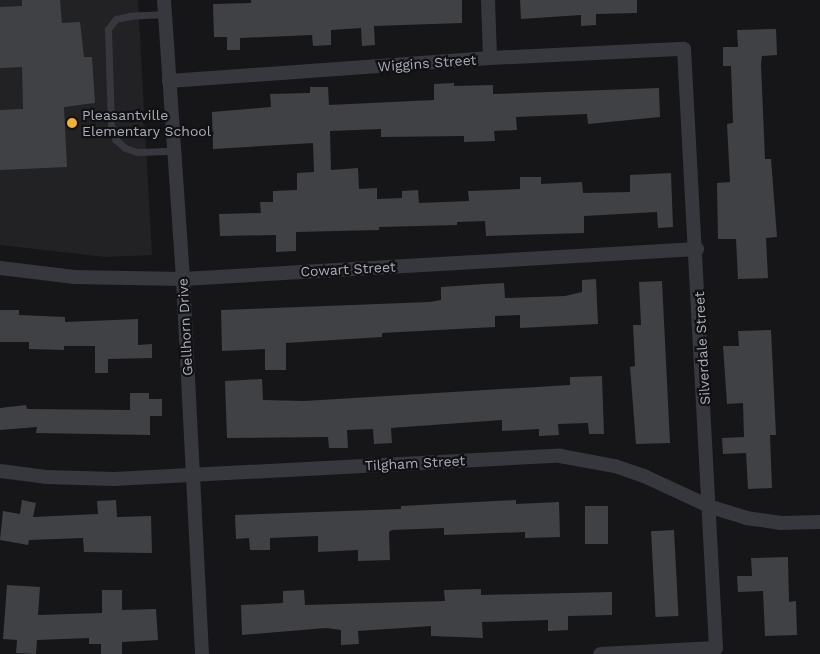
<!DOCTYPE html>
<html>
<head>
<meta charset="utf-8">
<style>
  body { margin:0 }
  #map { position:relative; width:820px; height:654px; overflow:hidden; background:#161618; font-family:"Work Sans",sans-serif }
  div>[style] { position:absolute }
  .built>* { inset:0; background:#222225 }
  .building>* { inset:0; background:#404145; transform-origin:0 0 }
  .lane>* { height:7px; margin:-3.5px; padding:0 3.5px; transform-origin:3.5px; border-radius:3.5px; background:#37383d }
  .street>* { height:14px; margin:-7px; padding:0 7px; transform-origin:7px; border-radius:7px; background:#37383d }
  .dots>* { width:14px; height:14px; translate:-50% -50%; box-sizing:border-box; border:2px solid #111113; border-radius:50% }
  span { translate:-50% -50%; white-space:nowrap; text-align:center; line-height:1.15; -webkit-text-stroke:4.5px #111113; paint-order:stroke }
  .street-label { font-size:14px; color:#a8adb8 }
  .poi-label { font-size:14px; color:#a8adb8 }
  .left { translate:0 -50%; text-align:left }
</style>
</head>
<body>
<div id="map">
  <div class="built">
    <i style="clip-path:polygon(0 0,138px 0,152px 255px,106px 257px,0 245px)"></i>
  </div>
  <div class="building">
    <i style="clip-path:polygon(22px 0,60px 0,62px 23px,80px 22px,84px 57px,92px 57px,95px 103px,64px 107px,67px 167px,0 170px,0 110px,23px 109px,22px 67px,0 68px,0 7px,22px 6px)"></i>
    <i style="clip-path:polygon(251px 0,462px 0,462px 23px,374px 26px,375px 45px,362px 46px,361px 28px,331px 30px,331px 45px,313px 46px,312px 35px,240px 38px,240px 50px,227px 50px,227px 37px,214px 37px,213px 4px,251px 3px)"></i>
    <i style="clip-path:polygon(520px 0,637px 0,637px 13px,596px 14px,596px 25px,581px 26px,581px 15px,521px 19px)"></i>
    <i style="clip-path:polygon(776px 29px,777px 55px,762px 56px,761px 65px,765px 159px,771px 159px,777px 237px,766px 238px,768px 278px,738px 279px,736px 239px,718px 239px,717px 183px,730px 182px,727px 124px,733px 123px,731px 66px,723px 66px,723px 47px,738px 47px,737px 30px)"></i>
    <i style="clip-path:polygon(454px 83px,454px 86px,493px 85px,493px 94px,659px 88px,660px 117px,588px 124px,587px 114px,516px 117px,517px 130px,494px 131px,495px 141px,464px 142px,464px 136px,381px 137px,381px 129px,330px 131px,331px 170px,358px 168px,359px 189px,377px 188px,377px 199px,402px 198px,402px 191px,418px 190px,419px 203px,469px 201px,468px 191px,520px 189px,520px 177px,541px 177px,541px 184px,582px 182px,583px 193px,630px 192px,630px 175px,671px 173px,673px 227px,658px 228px,657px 212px,584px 216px,584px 233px,486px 236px,485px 221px,457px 222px,457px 225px,379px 227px,379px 230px,296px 232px,296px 251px,276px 252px,276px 235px,220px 236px,219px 214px,261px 213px,260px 202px,273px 202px,273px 191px,297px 190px,297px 173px,314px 172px,313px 143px,213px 149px,212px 112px,271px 107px,270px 94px,310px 93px,310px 87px,328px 87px,329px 105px,434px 100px,434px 84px)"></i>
    <i style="clip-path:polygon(596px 279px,598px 324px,520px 328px,520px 315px,495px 316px,495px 327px,382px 333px,382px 337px,286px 343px,286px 370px,265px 370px,265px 349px,222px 351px,221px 310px,430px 302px,441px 300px,441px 287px,485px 284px,504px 283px,505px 298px,565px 296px,582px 292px,582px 280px)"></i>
    <i style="clip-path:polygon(662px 281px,670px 443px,636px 444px,630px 367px,635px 366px,633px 325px,641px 325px,639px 282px)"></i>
    <i style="clip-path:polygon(0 310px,19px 310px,19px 315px,65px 317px,65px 322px,138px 319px,138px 345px,152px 344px,152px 358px,108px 359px,108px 373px,95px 373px,95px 346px,64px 346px,64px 350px,29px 349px,29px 342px,0 342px)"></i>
    <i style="clip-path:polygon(771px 330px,776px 435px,770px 435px,772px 488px,748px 489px,746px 453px,723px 454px,722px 438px,744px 437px,743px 403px,727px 404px,723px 346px,739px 346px,738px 331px)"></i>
    <i style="clip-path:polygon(602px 376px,604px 434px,589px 434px,588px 423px,558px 424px,559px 435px,539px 436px,539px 429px,502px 431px,502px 420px,391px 428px,392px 443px,374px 444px,373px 429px,347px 430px,348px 448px,329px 448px,328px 437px,227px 438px,225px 381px,262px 379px,263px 400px,304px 401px,570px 385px,570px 377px)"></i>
    <i style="clip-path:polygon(130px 393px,149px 393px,149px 399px,162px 399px,162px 416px,150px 416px,150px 435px,36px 433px,37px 427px,0 430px,0 408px,26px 405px,27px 409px,130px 410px)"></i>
    <i style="clip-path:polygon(22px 500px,36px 503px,33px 517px,98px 514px,97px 501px,116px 500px,117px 517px,151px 516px,152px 553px,84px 552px,83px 538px,29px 540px,28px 545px,0 540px,3px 511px,20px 514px)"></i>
    <i style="clip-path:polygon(516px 500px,516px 504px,559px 502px,560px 537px,525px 538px,525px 532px,444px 535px,444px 528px,392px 530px,389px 532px,390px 560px,358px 561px,358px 550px,318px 552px,318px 536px,270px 538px,270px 550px,250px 550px,249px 538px,236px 539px,235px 515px,401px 509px,401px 506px)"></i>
    <i style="left:585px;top:506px;width:23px;height:38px"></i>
    <i style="left:674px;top:530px;width:86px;height:23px;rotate:87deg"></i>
    <i style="clip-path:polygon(788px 557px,789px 602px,796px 601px,797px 635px,765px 636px,763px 591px,738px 592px,737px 576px,752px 576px,751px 558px)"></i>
    <i style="clip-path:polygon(7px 585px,40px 587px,38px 615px,102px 613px,102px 590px,122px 590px,122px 610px,156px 609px,158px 640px,122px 642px,122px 654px,101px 654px,101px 644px,89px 644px,89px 638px,37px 640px,36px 654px,16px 653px,17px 640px,3px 639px)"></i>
    <i style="clip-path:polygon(481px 589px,481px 595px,612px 592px,612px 615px,568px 616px,568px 630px,548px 631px,548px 620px,482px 622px,483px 638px,431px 636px,431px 626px,358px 631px,359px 644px,341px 645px,341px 630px,326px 628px,242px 635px,241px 605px,283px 603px,283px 591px,304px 590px,305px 605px,445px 601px,444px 590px)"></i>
  </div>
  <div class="lane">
    <i style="left:165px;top:14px;width:35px;rotate:177deg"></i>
    <i style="left:130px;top:16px;width:14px;rotate:168deg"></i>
    <i style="left:116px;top:19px;width:13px;rotate:129deg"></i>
    <i style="left:108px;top:29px;width:96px;rotate:88.2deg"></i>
    <i style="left:111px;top:125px;width:15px;rotate:74deg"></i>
    <i style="left:115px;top:139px;width:13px;rotate:42deg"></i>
    <i style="left:125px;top:148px;width:13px;rotate:18deg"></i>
    <i style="left:137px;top:152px;width:37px;rotate:-2deg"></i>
  </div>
  <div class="street">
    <i style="left:164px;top:0;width:280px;rotate:86.1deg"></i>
    <i style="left:183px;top:279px;width:375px;rotate:87.1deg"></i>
    <i style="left:488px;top:0;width:58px;rotate:88deg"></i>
    <i style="left:169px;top:81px;width:322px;rotate:-4.1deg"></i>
    <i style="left:490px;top:58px;width:194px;rotate:-2.7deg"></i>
    <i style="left:684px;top:49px;width:600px;rotate:86.94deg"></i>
    <i style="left:716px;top:648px;width:116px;rotate:177deg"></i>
    <i style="left:0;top:268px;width:75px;rotate:6.9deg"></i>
    <i style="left:74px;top:277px;width:109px;rotate:1.1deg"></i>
    <i style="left:183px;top:279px;width:515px;rotate:-3.34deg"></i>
    <i style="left:0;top:471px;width:46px;rotate:7.4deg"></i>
    <i style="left:46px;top:477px;width:68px;rotate:1.7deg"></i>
    <i style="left:114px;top:479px;width:447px;rotate:-3deg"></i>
    <i style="left:560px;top:456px;width:56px;rotate:10.3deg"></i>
    <i style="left:615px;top:466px;width:31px;rotate:19deg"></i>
    <i style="left:644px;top:476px;width:74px;rotate:24.8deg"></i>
    <i style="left:711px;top:507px;width:37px;rotate:17deg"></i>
    <i style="left:746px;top:518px;width:34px;rotate:8deg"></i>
    <i style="left:780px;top:523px;width:40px;rotate:-1.4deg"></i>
  </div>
  <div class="dots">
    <i style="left:72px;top:123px;background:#f2b134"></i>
  </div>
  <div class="street-label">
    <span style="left:427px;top:63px;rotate:-4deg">Wiggins Street</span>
    <span style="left:348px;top:269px;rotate:-3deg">Cowart Street</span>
    <span style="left:185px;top:327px;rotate:-93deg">Gellhorn Drive</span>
    <span style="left:702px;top:348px;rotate:-93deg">Silverdale Street</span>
    <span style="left:415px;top:463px;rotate:-3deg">Tilgham Street</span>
  </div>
  <div class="poi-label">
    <span class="left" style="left:82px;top:123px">Pleasantville<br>Elementary School</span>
  </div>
</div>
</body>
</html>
